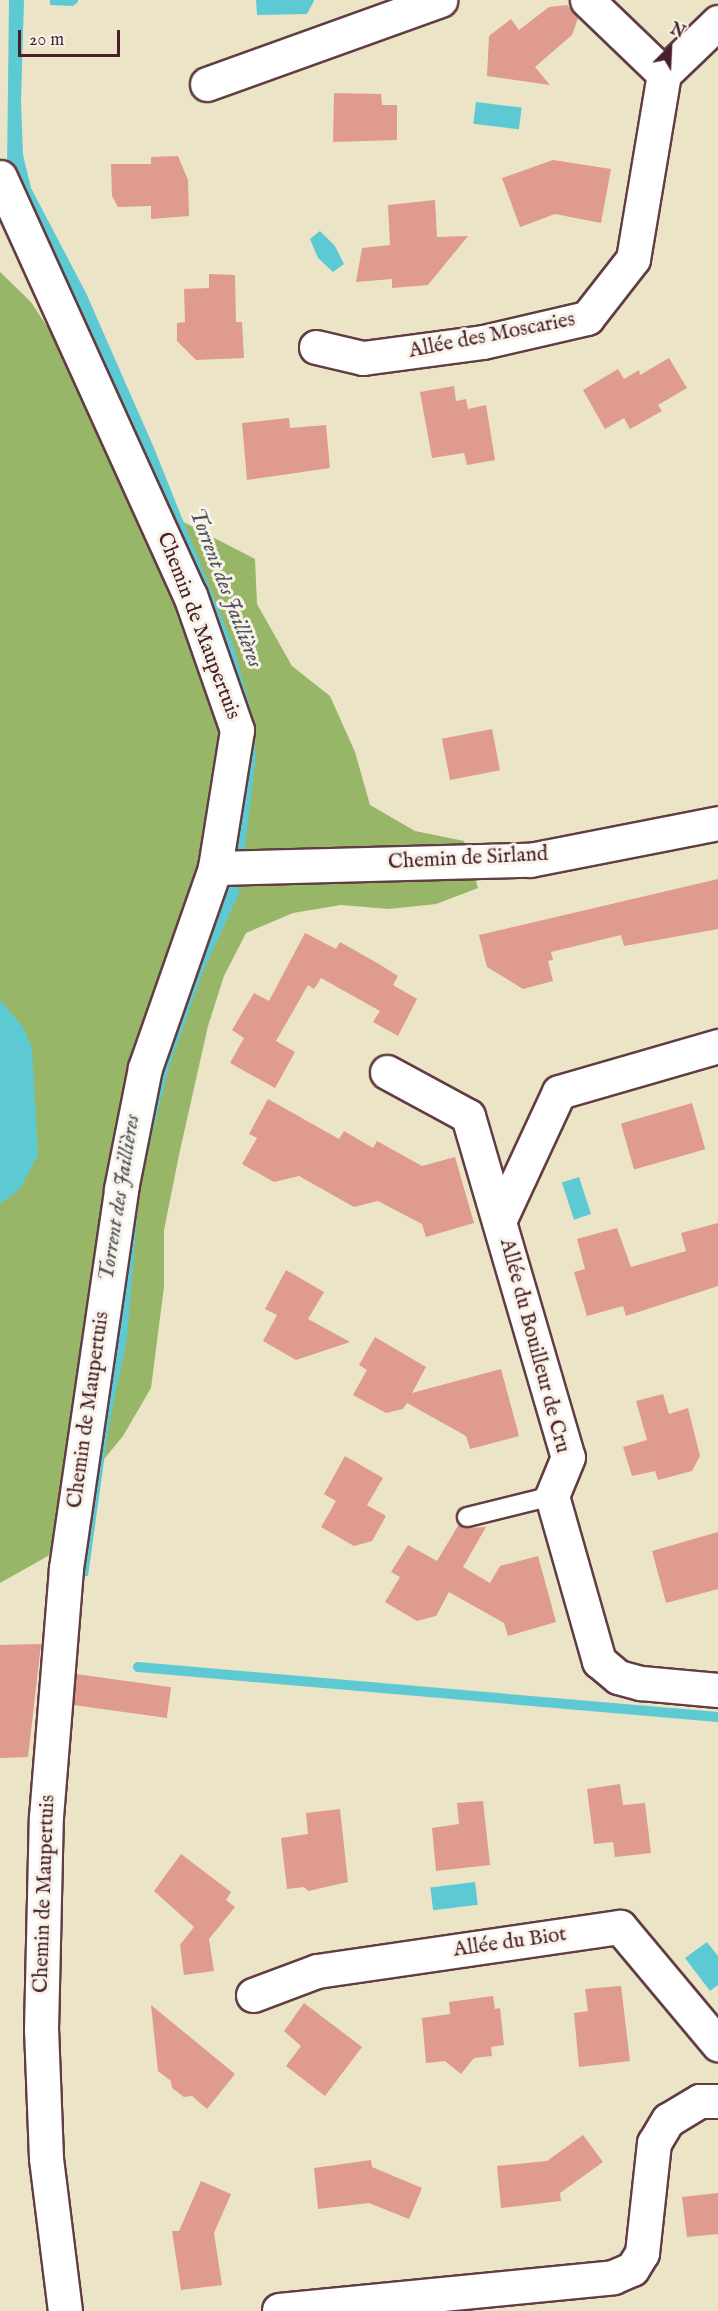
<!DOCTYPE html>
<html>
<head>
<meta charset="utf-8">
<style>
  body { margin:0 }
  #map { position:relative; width:718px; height:2311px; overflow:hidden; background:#ece4c7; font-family:"IM FELL English",serif }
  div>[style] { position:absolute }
  .forest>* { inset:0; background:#98b668 }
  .water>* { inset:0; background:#5dcad3; transform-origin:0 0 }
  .stream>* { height:10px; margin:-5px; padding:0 5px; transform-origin:5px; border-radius:5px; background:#5dcad3 }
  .building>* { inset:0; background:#df9b8d; transform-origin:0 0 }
  .roads { filter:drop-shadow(2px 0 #623d42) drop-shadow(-2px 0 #623d42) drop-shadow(0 2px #623d42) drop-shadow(0 -2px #623d42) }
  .lane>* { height:18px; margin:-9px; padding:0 9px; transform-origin:9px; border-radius:9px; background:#fff }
  .street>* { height:33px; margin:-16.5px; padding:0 16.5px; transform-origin:16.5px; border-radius:16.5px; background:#fff }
  .secondary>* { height:33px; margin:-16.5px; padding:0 16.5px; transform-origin:16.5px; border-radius:16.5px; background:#fff }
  span { translate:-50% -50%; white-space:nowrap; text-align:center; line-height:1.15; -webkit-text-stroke:6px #f7f3e8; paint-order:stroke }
  .street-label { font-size:21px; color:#4a1f2b }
  .water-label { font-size:22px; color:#50525d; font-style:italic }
  .north { position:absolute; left:640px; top:18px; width:60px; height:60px; -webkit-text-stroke:4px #f7f3e8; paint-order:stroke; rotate:24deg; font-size:16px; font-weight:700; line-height:24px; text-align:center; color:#4a1f2b }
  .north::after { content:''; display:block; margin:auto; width:21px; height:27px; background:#4a1f2b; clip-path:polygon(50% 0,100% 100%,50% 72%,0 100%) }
  .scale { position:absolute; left:18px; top:30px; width:102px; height:27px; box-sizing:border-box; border:3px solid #4a1f2b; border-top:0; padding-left:8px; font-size:18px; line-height:21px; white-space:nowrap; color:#4a1f2b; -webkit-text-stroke:4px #f7f3e8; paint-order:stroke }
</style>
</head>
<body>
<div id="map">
  <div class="forest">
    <i style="clip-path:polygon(0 272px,31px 302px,170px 515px,255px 559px,257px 604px,292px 666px,330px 696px,355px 752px,370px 805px,415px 831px,464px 841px,478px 888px,436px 904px,389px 909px,341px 905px,293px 913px,246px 933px,224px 976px,208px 1026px,179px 1155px,164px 1230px,164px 1287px,151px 1388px,123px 1436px,95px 1470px,75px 1515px,48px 1556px,0 1583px)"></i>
  </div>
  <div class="water">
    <i style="clip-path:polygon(9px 0,24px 0,21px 101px,23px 155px,31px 188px,86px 293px,154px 448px,234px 648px,251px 711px,256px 755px,244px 855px,234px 856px,222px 640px,101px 357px,7px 171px)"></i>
    <i style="clip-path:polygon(50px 0,78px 0,78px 2px,73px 6px,50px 5px)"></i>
    <i style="clip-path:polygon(256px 0,314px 0,314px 1px,307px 14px,257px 15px)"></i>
    <i style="left:476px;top:102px;width:46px;height:22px;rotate:7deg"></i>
    <i style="clip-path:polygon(320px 231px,335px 246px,344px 264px,333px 272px,318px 258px,310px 239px)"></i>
    <i style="clip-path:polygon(242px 887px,202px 974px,169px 1067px,140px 1183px,127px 1338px,109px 1425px,88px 1576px,81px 1576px,151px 1089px,208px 934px,226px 901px)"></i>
    <i style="clip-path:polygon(0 1000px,23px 1027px,32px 1048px,38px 1155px,19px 1190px,0 1204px)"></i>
    <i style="left:579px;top:1177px;width:39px;height:18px;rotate:72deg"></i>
    <i style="left:475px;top:1882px;width:23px;height:45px;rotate:83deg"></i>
    <i style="clip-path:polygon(707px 1942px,718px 1956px,718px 1985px,710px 1991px,685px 1958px)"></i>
  </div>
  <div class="stream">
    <i style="left:228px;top:906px;width:35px;rotate:-75deg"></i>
    <i style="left:138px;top:1667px;width:582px;rotate:4.93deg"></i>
  </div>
  <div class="building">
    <i style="clip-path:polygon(567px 5px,578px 18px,572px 35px,535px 67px,550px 85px,487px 76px,489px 36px,511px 19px,519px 30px,549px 7px)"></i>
    <i style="clip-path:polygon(334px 93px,381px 94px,382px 105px,397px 105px,397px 140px,333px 142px)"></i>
    <i style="clip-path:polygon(178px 156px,188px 180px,189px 216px,151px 219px,151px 206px,118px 207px,112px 196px,111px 164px,151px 164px,151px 157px)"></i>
    <i style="clip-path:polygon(553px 160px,611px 169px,601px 223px,555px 214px,520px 227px,502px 178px)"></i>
    <i style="clip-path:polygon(435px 200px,437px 237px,468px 236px,428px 285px,392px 288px,392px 279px,356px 282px,362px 248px,390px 245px,388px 205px)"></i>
    <i style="clip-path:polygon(209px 274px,235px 275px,236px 322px,242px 322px,244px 358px,196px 360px,177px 341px,177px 323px,185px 322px,184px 289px,209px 288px)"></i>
    <i style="clip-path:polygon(669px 358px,687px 388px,658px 405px,662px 411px,630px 429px,624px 418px,605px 429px,583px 390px,618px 369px,624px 379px,639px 370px,640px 375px)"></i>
    <i style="clip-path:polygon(454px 386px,456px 401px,466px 399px,468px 409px,486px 405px,495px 460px,467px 465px,464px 453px,432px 458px,420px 392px)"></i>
    <i style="clip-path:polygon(289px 418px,290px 428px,326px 425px,330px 468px,247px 480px,242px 423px)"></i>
    <i style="left:492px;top:729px;width:42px;height:51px;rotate:79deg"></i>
    <i style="clip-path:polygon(718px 879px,718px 929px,624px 946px,621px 935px,551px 952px,553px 960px,548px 961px,553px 981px,523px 989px,487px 967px,479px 935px)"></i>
    <i style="clip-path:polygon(305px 933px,336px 949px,340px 942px,379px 964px,398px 976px,393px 985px,417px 999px,398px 1036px,373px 1022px,380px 1011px,321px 978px,314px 989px,308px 985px,276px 1041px,295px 1052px,275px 1088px,230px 1063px,244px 1038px,232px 1030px,254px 993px,269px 1001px)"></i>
    <i style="clip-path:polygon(268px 1099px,339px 1139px,344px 1131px,373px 1148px,377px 1141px,422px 1166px,455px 1157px,474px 1223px,426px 1237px,422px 1224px,378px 1201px,354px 1207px,299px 1176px,274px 1182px,242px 1164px,257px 1138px,249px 1134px)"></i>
    <i style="left:692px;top:1103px;width:48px;height:74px;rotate:74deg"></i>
    <i style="clip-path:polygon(718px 1223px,718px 1286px,626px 1316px,623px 1306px,587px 1316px,574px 1272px,585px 1269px,577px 1239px,617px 1228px,631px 1267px,686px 1251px,681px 1233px)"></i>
    <i style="clip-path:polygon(286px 1270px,324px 1292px,308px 1319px,350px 1342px,296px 1360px,263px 1341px,277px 1315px,265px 1309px)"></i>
    <i style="clip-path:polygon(375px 1337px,426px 1367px,412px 1393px,501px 1369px,519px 1436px,470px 1449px,466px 1436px,407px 1403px,403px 1409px,386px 1413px,353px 1395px,367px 1370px,359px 1365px)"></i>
    <i style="clip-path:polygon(663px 1394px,669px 1414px,688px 1408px,700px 1456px,692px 1471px,658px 1480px,655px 1471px,632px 1476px,623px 1447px,647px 1440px,636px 1401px)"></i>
    <i style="clip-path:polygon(345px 1456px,383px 1478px,367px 1505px,386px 1516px,372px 1541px,354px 1546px,321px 1527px,336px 1501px,324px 1494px)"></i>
    <i style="clip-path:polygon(459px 1524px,464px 1528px,486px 1527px,463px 1567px,490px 1583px,500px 1566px,538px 1556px,556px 1622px,508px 1636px,504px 1623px,449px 1592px,436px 1616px,417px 1621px,385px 1602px,400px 1577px,391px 1572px,408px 1545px,437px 1561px)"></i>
    <i style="clip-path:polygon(718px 1532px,718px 1589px,666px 1603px,652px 1551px)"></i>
    <i style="clip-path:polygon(41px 1644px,28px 1757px,0 1758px,0 1645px)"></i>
    <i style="left:76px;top:1674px;width:96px;height:31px;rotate:8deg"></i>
    <i style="clip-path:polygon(620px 1784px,623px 1805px,645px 1803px,651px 1853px,615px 1857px,613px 1842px,594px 1844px,587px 1789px)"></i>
    <i style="clip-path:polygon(483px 1801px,490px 1865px,436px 1871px,432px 1828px,459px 1824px,457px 1803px)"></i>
    <i style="clip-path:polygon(340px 1809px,348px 1882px,308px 1891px,304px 1887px,287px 1889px,281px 1838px,308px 1834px,306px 1813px)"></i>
    <i style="clip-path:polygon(181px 1854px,231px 1892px,226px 1900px,235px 1907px,209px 1939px,214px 1971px,184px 1975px,180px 1945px,194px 1927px,154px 1891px)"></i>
    <i style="clip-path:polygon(621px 1986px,630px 2061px,579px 2067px,574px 2013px,588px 2011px,585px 1989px)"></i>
    <i style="clip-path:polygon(493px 1996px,495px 2009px,500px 2008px,504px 2045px,491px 2047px,492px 2056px,474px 2058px,461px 2074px,445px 2061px,426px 2063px,422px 2018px,450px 2014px,449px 2002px)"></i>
    <i style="clip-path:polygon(304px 2003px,362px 2047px,325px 2096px,286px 2066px,301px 2046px,284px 2031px)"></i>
    <i style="clip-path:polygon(151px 2005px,235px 2074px,207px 2109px,192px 2096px,184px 2097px,172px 2088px,171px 2081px,158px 2071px)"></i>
    <i style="clip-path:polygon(583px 2135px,603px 2162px,560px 2193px,561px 2201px,501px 2208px,497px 2166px,547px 2161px)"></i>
    <i style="clip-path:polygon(371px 2160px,372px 2167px,422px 2188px,409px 2219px,369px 2203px,318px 2209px,314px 2168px)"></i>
    <i style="clip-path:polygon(201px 2181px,231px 2194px,214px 2233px,222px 2285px,181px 2290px,172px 2231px,179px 2231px)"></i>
    <i style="clip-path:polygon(718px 2193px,718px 2234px,687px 2237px,682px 2197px)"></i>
  </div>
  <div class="roads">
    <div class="lane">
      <i style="left:467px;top:1517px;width:88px;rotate:-13.9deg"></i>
    </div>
    <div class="street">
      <i style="left:587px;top:0;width:107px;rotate:43.9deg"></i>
      <i style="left:207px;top:84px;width:248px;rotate:-19.8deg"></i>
      <i style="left:316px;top:347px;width:48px;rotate:13.2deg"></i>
      <i style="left:363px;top:358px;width:121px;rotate:-7.6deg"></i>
      <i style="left:483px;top:342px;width:107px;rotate:-13deg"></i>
      <i style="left:587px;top:318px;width:75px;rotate:-52.1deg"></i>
      <i style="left:633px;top:259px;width:188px;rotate:-80.5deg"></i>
      <i style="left:664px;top:74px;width:75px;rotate:-43.9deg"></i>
      <i style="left:387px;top:1072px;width:92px;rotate:28.5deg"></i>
      <i style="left:468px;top:1116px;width:355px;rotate:73.7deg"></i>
      <i style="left:568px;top:1457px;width:42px;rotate:112.3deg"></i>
      <i style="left:552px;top:1496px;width:172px;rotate:74.1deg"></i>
      <i style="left:599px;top:1661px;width:25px;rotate:40deg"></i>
      <i style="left:618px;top:1677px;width:24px;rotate:15deg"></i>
      <i style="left:641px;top:1683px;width:77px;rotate:5.2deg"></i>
      <i style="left:499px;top:1221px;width:142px;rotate:-65.1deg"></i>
      <i style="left:559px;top:1092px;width:166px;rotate:-16.1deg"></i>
      <i style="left:253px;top:1995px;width:68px;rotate:-20.6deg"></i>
      <i style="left:317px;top:1971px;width:306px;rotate:-8.3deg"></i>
      <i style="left:620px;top:1927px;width:153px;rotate:50.1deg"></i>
      <i style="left:279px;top:2310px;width:336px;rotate:-5.6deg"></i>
      <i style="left:613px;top:2277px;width:21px;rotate:-23deg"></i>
      <i style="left:632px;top:2269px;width:19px;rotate:-58deg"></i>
      <i style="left:642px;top:2253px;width:111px;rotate:-83.8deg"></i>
      <i style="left:654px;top:2143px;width:27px;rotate:-59deg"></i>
      <i style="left:668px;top:2120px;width:37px;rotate:-31deg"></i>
      <i style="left:700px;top:2101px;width:18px"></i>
      <i style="left:65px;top:2311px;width:154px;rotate:-97.1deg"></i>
      <i style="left:46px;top:2158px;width:128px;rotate:-92.2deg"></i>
      <i style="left:41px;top:2030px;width:213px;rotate:-88.7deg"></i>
      <i style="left:46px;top:1817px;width:250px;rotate:-85.4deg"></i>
      <i style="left:66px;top:1568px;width:383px;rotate:-81.7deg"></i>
      <i style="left:121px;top:1189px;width:123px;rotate:-78.8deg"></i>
      <i style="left:145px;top:1068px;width:212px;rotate:-70.7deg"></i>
    </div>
    <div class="secondary">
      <i style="left:0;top:177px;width:459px;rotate:65.6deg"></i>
      <i style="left:190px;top:595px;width:143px;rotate:70.8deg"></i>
      <i style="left:237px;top:730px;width:140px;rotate:99.1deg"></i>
      <i style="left:215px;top:868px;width:315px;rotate:-1.5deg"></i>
      <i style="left:530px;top:860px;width:192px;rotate:-11.1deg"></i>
    </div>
  </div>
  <div class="street-label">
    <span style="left:492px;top:336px;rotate:-11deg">Allée des Moscaries</span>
    <span style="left:198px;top:626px;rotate:69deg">Chemin de Maupertuis</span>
    <span style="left:468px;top:859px;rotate:-3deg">Chemin de Sirland</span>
    <span style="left:534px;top:1346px;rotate:75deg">Allée du Bouilleur de Cru</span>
    <span style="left:89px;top:1410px;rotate:-82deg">Chemin de Maupertuis</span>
    <span style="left:45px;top:1894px;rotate:-88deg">Chemin de Maupertuis</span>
    <span style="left:510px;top:1943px;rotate:-8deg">Allée du Biot</span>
  </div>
  <div class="water-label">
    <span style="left:225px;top:588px;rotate:69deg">Torrent des Jaillières</span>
    <span style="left:120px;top:1198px;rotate:-81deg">Torrent des Jaillières</span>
  </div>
  <div class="north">N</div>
  <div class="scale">20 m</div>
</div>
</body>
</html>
